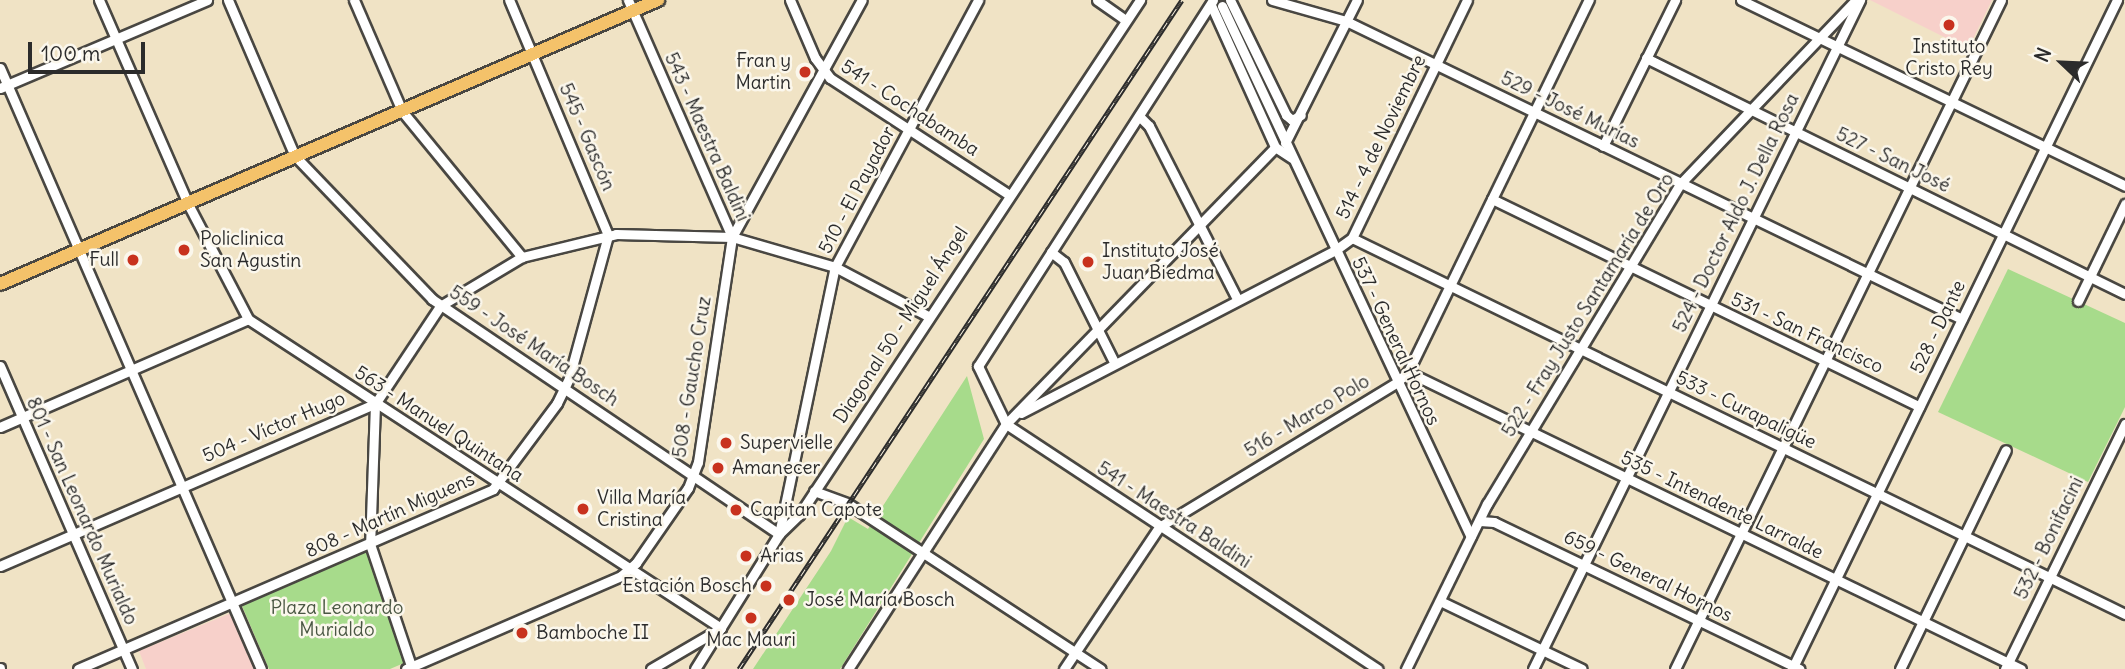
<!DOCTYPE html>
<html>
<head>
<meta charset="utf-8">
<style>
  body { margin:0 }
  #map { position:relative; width:2125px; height:669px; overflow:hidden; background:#f0e3c5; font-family:Delius,sans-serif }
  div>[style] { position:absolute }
  .built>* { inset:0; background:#f7d0ca }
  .green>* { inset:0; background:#a7db8b }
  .roads { filter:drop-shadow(2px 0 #494742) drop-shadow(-2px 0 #494742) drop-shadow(0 2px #494742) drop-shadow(0 -2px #494742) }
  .minor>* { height:9px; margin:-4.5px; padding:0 4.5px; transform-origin:4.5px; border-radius:4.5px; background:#fff }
  .major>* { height:12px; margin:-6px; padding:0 6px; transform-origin:6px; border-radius:6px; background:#f4c26a }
  .rail>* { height:5px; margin-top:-2.5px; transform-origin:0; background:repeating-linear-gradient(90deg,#fbf7ec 0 8px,#2b2b2b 0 16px); box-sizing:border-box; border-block:2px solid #2b2b2b }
  .dots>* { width:19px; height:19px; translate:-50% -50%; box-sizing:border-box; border:4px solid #fbf7ec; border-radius:50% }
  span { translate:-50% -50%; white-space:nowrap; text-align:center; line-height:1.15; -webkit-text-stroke:5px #fbf7ec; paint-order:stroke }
  .poi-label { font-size:19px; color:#2b2b2b }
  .right { translate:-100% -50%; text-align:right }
  .left { translate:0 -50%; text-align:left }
  .street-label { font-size:19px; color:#2b2b2b }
  .park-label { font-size:19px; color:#4a5743 }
  .north { position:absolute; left:2027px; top:28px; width:70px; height:70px; -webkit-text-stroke:5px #fbf7ec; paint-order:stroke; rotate:293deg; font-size:19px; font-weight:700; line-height:28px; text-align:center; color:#2b2b2b }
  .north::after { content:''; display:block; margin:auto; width:24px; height:32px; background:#2b2b2b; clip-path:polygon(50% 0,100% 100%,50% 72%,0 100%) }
  .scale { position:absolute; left:28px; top:42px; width:117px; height:32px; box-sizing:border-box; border:4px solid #2b2b2b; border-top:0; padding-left:9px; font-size:21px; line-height:24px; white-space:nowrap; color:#2b2b2b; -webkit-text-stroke:5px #fbf7ec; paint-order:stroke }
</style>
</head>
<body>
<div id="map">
  <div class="built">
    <i style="clip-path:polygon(1870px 0,1992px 0,1968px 49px)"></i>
    <i style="clip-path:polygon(231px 613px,257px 669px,146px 669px,139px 651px)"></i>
  </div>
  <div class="green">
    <i style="clip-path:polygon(2008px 269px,2125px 323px,2125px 407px,2088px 482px,1938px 412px)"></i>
    <i style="clip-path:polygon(967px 376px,984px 439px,840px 669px,753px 669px,831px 551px,848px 517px,868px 529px)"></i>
    <i style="clip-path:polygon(366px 551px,404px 663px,390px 669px,269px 669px,242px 606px)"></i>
  </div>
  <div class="roads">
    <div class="minor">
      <i style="left:99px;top:0;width:223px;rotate:66.4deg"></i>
      <i style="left:188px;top:204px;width:130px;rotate:62.4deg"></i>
      <i style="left:248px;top:319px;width:565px;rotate:33.16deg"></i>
      <i style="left:228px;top:0;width:170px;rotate:66.8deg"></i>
      <i style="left:295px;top:156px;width:198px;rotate:46.2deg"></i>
      <i style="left:432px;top:299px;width:419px;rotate:34.1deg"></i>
      <i style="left:354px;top:0;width:121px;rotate:66.6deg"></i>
      <i style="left:402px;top:111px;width:189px;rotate:50.6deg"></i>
      <i style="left:628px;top:0;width:259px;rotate:66.3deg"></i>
      <i style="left:790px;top:0;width:63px;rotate:66.7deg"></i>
      <i style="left:815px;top:58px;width:25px;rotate:53deg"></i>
      <i style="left:830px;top:78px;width:212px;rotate:33.1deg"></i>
      <i style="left:1097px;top:0;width:35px;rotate:35deg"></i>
      <i style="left:1213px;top:0;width:435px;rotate:122.7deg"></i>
      <i style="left:978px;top:366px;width:64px;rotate:64.2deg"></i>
      <i style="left:1006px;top:424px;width:445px;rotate:33.4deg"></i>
      <i style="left:1230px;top:0;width:128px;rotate:64deg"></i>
      <i style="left:1286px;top:115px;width:8px;rotate:40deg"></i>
      <i style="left:1292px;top:120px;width:10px;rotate:-29deg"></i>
      <i style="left:1272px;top:0;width:77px;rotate:15.8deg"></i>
      <i style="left:1346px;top:21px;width:684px;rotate:25.82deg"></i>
      <i style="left:1741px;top:0;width:427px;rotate:25.8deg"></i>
      <i style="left:1211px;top:5px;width:156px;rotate:65.7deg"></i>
      <i style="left:1275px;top:147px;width:20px;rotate:33deg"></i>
      <i style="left:1222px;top:6px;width:586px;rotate:64.88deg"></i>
      <i style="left:1646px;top:58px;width:534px;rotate:26.23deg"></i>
      <i style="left:0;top:68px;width:655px;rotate:66.53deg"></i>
      <i style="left:0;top:88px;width:225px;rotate:-23deg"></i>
      <i style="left:1139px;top:116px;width:14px;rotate:45deg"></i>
      <i style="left:1149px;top:126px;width:194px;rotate:63deg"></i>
      <i style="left:1285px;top:143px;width:160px;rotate:-63.3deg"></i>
      <i style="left:1603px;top:146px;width:163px;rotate:-63.7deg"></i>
      <i style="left:1492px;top:199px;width:475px;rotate:25.9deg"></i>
      <i style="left:1352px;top:238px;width:860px;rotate:25.94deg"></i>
      <i style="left:1051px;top:252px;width:16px;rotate:38deg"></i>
      <i style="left:1064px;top:262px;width:112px;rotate:63.4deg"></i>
      <i style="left:2078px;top:301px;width:108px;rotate:-64.1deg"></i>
      <i style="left:0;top:366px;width:331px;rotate:66.5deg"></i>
      <i style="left:1408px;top:372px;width:681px;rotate:25.85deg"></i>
      <i style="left:375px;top:404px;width:140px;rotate:92deg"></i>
      <i style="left:370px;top:544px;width:132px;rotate:71.4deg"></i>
      <i style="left:1021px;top:413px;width:352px;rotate:-27.4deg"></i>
      <i style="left:1334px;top:251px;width:22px;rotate:-36deg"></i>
      <i style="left:1352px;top:238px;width:264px;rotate:-64.2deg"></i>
      <i style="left:0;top:427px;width:270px;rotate:-23.5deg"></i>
      <i style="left:814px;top:491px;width:35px;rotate:20deg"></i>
      <i style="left:847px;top:503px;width:303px;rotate:33.2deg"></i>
      <i style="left:1480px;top:521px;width:14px;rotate:4deg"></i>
      <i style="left:1494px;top:522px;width:339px;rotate:25.7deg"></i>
      <i style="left:779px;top:534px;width:273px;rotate:-78.2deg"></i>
      <i style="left:835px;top:267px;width:303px;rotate:-61.8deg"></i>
      <i style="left:0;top:566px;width:408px;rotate:-23.4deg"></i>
      <i style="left:375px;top:404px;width:118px;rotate:-56.4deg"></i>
      <i style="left:440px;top:306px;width:96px;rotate:-30.9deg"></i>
      <i style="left:522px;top:257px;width:97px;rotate:-13.7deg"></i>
      <i style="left:616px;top:234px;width:116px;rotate:1.5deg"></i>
      <i style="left:732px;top:237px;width:107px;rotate:16.2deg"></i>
      <i style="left:835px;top:267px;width:105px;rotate:27.8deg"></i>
      <i style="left:1440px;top:601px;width:157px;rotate:25.6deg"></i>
      <i style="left:0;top:668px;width:1px;rotate:90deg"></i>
      <i style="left:78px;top:669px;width:452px;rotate:-23.4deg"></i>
      <i style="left:493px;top:489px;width:107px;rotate:-53.3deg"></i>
      <i style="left:557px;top:403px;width:28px;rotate:-64deg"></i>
      <i style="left:569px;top:378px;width:148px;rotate:-74.7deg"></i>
      <i style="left:608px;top:235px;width:255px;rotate:-112.8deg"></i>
      <i style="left:406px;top:669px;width:234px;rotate:-23.4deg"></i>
      <i style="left:621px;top:576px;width:20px;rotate:-41deg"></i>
      <i style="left:636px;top:563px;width:91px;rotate:-55.3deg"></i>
      <i style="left:688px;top:488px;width:28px;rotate:-69deg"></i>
      <i style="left:698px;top:462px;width:228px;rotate:-81.4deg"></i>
      <i style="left:732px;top:237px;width:270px;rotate:-61.3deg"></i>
      <i style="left:651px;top:669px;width:81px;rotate:-30.4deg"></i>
      <i style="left:695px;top:669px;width:159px;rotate:-58.1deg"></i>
      <i style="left:779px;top:534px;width:28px;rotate:-44deg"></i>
      <i style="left:799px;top:515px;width:618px;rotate:-56.49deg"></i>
      <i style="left:848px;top:669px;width:292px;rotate:-57.2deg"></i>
      <i style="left:1006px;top:424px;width:386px;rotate:-45.8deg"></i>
      <i style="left:1064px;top:669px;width:171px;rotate:-56.2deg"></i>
      <i style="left:1159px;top:527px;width:277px;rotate:-31.3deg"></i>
      <i style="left:1396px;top:383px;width:16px;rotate:-43deg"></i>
      <i style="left:1408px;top:372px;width:414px;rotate:-64.1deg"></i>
      <i style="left:1406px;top:669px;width:184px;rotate:-63.9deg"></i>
      <i style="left:1487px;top:504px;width:374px;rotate:-58.9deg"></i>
      <i style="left:1680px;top:184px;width:255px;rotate:-46.3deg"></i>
      <i style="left:1533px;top:669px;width:745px;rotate:-63.95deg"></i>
      <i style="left:1675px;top:669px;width:744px;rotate:-64.02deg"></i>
      <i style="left:1792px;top:669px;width:744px;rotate:-64.09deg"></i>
      <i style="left:1900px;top:669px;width:243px;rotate:-64.2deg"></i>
      <i style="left:2005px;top:669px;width:273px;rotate:-63.9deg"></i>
    </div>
    <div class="major">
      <i style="left:0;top:284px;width:717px;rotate:-23.35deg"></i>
    </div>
  </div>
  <div class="rail">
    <i style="left:739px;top:669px;width:802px;rotate:-56.49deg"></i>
  </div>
  <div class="dots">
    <i style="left:1949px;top:25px;background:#c8321e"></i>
    <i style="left:805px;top:72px;background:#c8321e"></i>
    <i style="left:184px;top:250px;background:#c8321e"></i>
    <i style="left:133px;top:260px;background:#c8321e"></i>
    <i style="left:1088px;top:262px;background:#c8321e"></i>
    <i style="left:726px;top:443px;background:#c8321e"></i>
    <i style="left:718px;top:468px;background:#c8321e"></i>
    <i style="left:583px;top:509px;background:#c8321e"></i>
    <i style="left:736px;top:510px;background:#c8321e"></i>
    <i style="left:746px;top:556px;background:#c8321e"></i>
    <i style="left:766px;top:586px;background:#c8321e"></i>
    <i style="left:789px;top:600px;background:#c8321e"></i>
    <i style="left:751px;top:618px;background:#c8321e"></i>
    <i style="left:522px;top:633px;background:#c8321e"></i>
  </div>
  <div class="poi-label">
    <span style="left:1949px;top:58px">Instituto<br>Cristo Rey</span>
    <span class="right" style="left:791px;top:72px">Fran y<br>Martin</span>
    <span class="left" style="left:200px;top:250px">Policlinica<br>San Agustin</span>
    <span class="left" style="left:1102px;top:262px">Instituto José<br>Juan Biedma</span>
    <span class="right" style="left:119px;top:260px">Full</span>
    <span class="left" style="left:740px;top:443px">Supervielle</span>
    <span class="left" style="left:732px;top:468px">Amanecer</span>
    <span class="left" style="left:597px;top:509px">Villa María<br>Cristina</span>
    <span class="left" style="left:750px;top:510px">Capitan Capote</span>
    <span class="left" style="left:760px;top:556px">Arias</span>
    <span class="right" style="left:752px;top:586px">Estación Bosch</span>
    <span class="left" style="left:805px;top:600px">José María Bosch</span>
    <span class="left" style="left:536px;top:633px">Bamboche II</span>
    <span style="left:751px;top:640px">Mac Mauri</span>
  </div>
  <div class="street-label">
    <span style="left:910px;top:108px;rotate:33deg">541 - Cochabamba</span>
    <span style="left:1570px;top:110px;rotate:26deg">529 - José Murías</span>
    <span style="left:587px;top:137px;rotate:67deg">545 - Gascón</span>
    <span style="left:707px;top:137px;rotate:66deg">543 - Maestra Baldini</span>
    <span style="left:1381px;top:137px;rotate:-64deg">514 - 4 de Noviembre</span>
    <span style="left:1893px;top:160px;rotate:26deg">527 - San José</span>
    <span style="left:857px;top:190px;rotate:-62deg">510 - El Payador</span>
    <span style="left:1736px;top:213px;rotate:-64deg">524 - Doctor Aldo J. Della Rosa</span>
    <span style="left:1588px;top:305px;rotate:-58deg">522 - Fray Justo Santamaría de Oro</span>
    <span style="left:901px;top:325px;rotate:-57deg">Diagonal 50 - Miguel Ángel</span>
    <span style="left:1938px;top:327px;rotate:-64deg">528 - Dante</span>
    <span style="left:1807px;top:333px;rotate:25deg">531 - San Francisco</span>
    <span style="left:1396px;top:341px;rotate:65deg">537 - General Hornos</span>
    <span style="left:534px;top:346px;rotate:34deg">559 - José María Bosch</span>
    <span style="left:692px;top:377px;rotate:-81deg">508 - Gaucho Cruz</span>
    <span style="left:1746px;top:410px;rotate:26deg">533 - Curapaligüe</span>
    <span style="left:1307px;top:416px;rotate:-31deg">516 - Marco Polo</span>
    <span style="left:439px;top:424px;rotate:33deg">563 - Manuel Quintana</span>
    <span style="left:274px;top:427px;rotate:-23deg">504 - Víctor Hugo</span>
    <span style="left:1722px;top:505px;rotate:26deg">535 - Intendente Larralde</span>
    <span style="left:82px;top:511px;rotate:66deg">801 - San Leonardo Murialdo</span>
    <span style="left:390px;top:515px;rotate:-24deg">808 - Martín Miguens</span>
    <span style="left:1174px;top:515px;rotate:33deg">541 - Maestra Baldini</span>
    <span style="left:2049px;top:538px;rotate:-64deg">532 - Bonifacini</span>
    <span style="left:1648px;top:576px;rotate:26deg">659 - General Hornos</span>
  </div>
  <div class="park-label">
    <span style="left:337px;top:619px">Plaza Leonardo<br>Murialdo</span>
  </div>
  <div class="north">N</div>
  <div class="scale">100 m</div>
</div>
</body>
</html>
